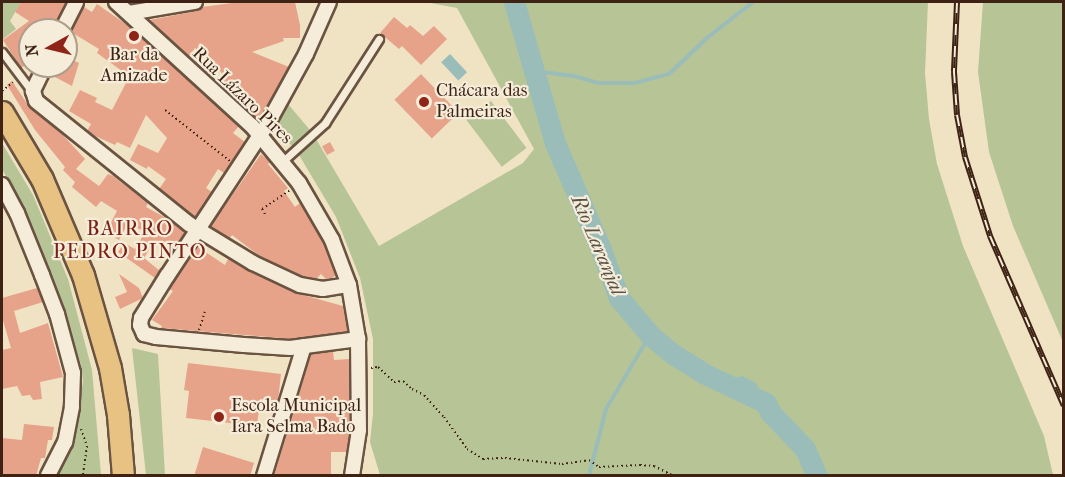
<!DOCTYPE html>
<html>
<head>
<meta charset="utf-8">
<style>
  body { margin:0 }
  #map { position:relative; width:1065px; height:477px; overflow:hidden; background:#f0e3c4; font-family:"IM FELL French Canon",serif }
  div>[style] { position:absolute }
  .green>* { inset:0; background:#b7c496; transform-origin:0 0 }
  .water>* { inset:0; background:#9bbdb9; transform-origin:0 0 }
  .stream>* { height:4px; margin:-2px; padding:0 2px; transform-origin:2px; border-radius:2px; background:#9bbdb9 }
  .river>* { height:21px; margin:-10.5px; padding:0 10.5px; transform-origin:10.5px; border-radius:10.5px; background:#9bbdb9 }
  .building>* { inset:0; background:#e6a389; transform-origin:0 0 }
  .path>* { height:2px; margin-top:-1px; transform-origin:0; background:repeating-linear-gradient(90deg,#3e2315 0 1.5px,transparent 0 4.5px) }
  .roads { filter:drop-shadow(2px 0 #6a5341) drop-shadow(-2px 0 #6a5341) drop-shadow(0 2px #6a5341) drop-shadow(0 -2px #6a5341) }
  .lane>* { height:7px; margin:-3.5px; padding:0 3.5px; transform-origin:3.5px; border-radius:3.5px; background:#f5edd9 }
  .street>* { height:14px; margin:-7px; padding:0 7px; transform-origin:7px; border-radius:7px; background:#f5edd9 }
  .primary>* { height:21px; margin:-10.5px; padding:0 10.5px; transform-origin:10.5px; border-radius:10.5px; background:#e8c282 }
  .rail>* { height:6px; margin-top:-3px; transform-origin:0; background:repeating-linear-gradient(90deg,#f5edd9 0 11px,#3e2315 0 22px); box-sizing:border-box; border-block:2px solid #3e2315 }
  .dots>* { width:16px; height:16px; translate:-50% -50%; box-sizing:border-box; border:3px solid #f5edd9; border-radius:50% }
  span { translate:-50% -50%; white-space:nowrap; text-align:center; line-height:1.15; -webkit-text-stroke:4.5px #f5edd9; paint-order:stroke }
  .poi-label { font-size:18px; color:#3e2315 }
  .left { translate:0 -50%; text-align:left }
  .street-label { font-size:18px; color:#3e2315 }
  .neighbourhood-label { font-size:20px; color:#7a1f14; letter-spacing:1.5px }
  .water-label { font-size:20px; color:#5a5146; font-style:italic }
  .frame { position:absolute; inset:0; border:3px solid #3e2315; pointer-events:none }
  .north { position:absolute; left:18px; top:18px; width:60px; height:60px; box-sizing:border-box; background:#f5edd9; border:2px solid #ac9c8b; border-radius:50%; rotate:262deg; font-size:16px; font-weight:700; line-height:24px; text-align:center; color:#3e2315 }
  .north::after { content:''; display:block; margin:auto; width:21px; height:27px; background:#8f2418; clip-path:polygon(50% 0,100% 100%,50% 72%,0 100%) }
</style>
</head>
<body>
<div id="map">
  <div class="green">
    <i style="clip-path:polygon(2px 2px,21px 2px,10px 21px,16px 29px,2px 40px)"></i>
    <i style="clip-path:polygon(425px 2px,928px 2px,925px 73px,929px 119px,937px 164px,963px 246px,1044px 436px,1053px 475px,380px 475px,370px 442px,373px 414px,373px 339px,360px 278px,336px 217px,299px 155px,316px 139px,379px 246px,523px 163px,534px 149px,457px 8px)"></i>
    <i style="clip-path:polygon(983px 2px,1063px 2px,1063px 342px,1013px 226px,989px 152px,978px 72px)"></i>
    <i style="left:491px;top:101px;width:59px;height:31px;rotate:53deg"></i>
    <i style="clip-path:polygon(288px 104px,310px 130px,292px 146px,275px 129px)"></i>
    <i style="clip-path:polygon(2px 143px,33px 195px,68px 279px,92px 370px,101px 475px,57px 475px,70px 452px,75px 435px,83px 381px,81px 365px,55px 284px,25px 211px,2px 169px)"></i>
    <i style="clip-path:polygon(132px 348px,158px 354px,165px 475px,146px 475px)"></i>
  </div>
  <div class="water">
    <i style="left:450px;top:54px;width:25px;height:12px;rotate:47deg"></i>
    <i style="clip-path:polygon(703px 373px,734px 378px,742px 376px,756px 383px,766px 403px,747px 406px,743px 400px,709px 381px)"></i>
  </div>
  <div class="stream">
    <i style="left:534px;top:71px;width:40px;rotate:7.1deg"></i>
    <i style="left:574px;top:76px;width:25px;rotate:16deg"></i>
    <i style="left:598px;top:83px;width:37px"></i>
    <i style="left:635px;top:83px;width:35px;rotate:-15deg"></i>
    <i style="left:669px;top:74px;width:52px;rotate:-43.5deg"></i>
    <i style="left:707px;top:38px;width:58px;rotate:-38deg"></i>
    <i style="left:589px;top:476px;width:69px;rotate:-75.8deg"></i>
    <i style="left:606px;top:409px;width:86px;rotate:-59.3deg"></i>
  </div>
  <div class="river">
    <i style="left:514px;top:2px;width:147px;rotate:73.8deg"></i>
    <i style="left:555px;top:143px;width:113px;rotate:66.6deg"></i>
    <i style="left:600px;top:247px;width:54px;rotate:69.6deg"></i>
    <i style="left:619px;top:298px;width:48px;rotate:50deg"></i>
    <i style="left:650px;top:335px;width:30px;rotate:40deg"></i>
    <i style="left:673px;top:354px;width:36px;rotate:32deg"></i>
    <i style="left:703px;top:373px;width:70px;rotate:25.5deg"></i>
    <i style="left:766px;top:403px;width:10px;rotate:66deg"></i>
    <i style="left:770px;top:412px;width:51px;rotate:46.6deg"></i>
    <i style="left:805px;top:449px;width:30px;rotate:66deg"></i>
  </div>
  <div class="building">
    <i style="clip-path:polygon(21px 2px,66px 2px,54px 27px,46px 22px,42px 30px,30px 30px,30px 62px,21px 68px,3px 40px,29px 21px,15px 12px)"></i>
    <i style="clip-path:polygon(240px 2px,295px 2px,300px 25px,300px 38px,283px 38px,284px 41px,252px 52px,289px 67px,259px 120px,218px 83px,225px 76px,195px 48px,189px 56px,150px 20px,196px 11px,202px 7px)"></i>
    <i style="clip-path:polygon(97px 4px,133px 29px,239px 126px,233px 133px,245px 142px,224px 173px,218px 169px,206px 188px,212px 192px,195px 217px,159px 189px,166px 179px,148px 166px,147px 169px,130px 160px,138px 144px,158px 153px,167px 138px,146px 115px,130px 148px,117px 142px,115px 145px,93px 135px,87px 131px,91px 124px,69px 111px,80px 90px,97px 98px,95px 102px,112px 110px,127px 81px,123px 78px,126px 74px,97px 53px,99px 49px,71px 32px,84px 7px,92px 12px)"></i>
    <i style="clip-path:polygon(394px 17px,407px 28px,410px 25px,423px 36px,434px 26px,447px 39px,421px 65px,402px 46px,399px 49px,380px 33px)"></i>
    <i style="clip-path:polygon(66px 57px,79px 63px,72px 86px,51px 75px,54px 66px,66px 66px)"></i>
    <i style="left:421px;top:74px;width:54px;height:37px;rotate:46deg"></i>
    <i style="clip-path:polygon(12px 81px,30px 108px,60px 132px,85px 159px,76px 169px,99px 186px,108px 174px,113px 176px,148px 203px,146px 207px,168px 219px,185px 232px,171px 254px,154px 242px,144px 258px,160px 271px,155px 278px,118px 252px,124px 243px,135px 249px,145px 232px,128px 223px,119px 240px,106px 232px,117px 211px,101px 201px,96px 207px,72px 187px,75px 182px,63px 170px,65px 167px,35px 130px,7px 85px)"></i>
    <i style="left:330px;top:142px;width:10px;height:9px;rotate:61deg"></i>
    <i style="clip-path:polygon(261px 154px,270px 162px,268px 164px,288px 188px,284px 191px,295px 207px,300px 203px,324px 244px,336px 275px,332px 278px,326px 279px,321px 274px,316px 279px,303px 276px,261px 257px,232px 235px,230px 238px,210px 227px)"></i>
    <i style="clip-path:polygon(198px 247px,225px 265px,228px 259px,296px 293px,343px 306px,348px 331px,291px 339px,161px 328px,162px 326px,152px 320px,173px 291px,169px 289px)"></i>
    <i style="clip-path:polygon(119px 274px,139px 288px,143px 298px,120px 309px,115px 297px,127px 292px)"></i>
    <i style="clip-path:polygon(37px 288px,43px 302px,14px 311px,20px 333px,48px 323px,63px 377px,40px 382px,42px 399px,33px 400px,30px 395px,22px 396px,17px 386px,2px 389px,2px 350px,11px 348px,2px 317px,2px 298px)"></i>
    <i style="clip-path:polygon(333px 351px,334px 360px,349px 359px,350px 429px,347px 452px,331px 452px,331px 476px,274px 476px,311px 354px)"></i>
    <i style="clip-path:polygon(188px 363px,281px 374px,278px 401px,260px 399px,257px 426px,186px 418px,189px 391px,184px 390px)"></i>
    <i style="clip-path:polygon(24px 424px,54px 427px,52px 440px,48px 440px,45px 458px,41px 458px,36px 476px,2px 476px,2px 438px,22px 440px)"></i>
    <i style="clip-path:polygon(203px 447px,254px 463px,250px 476px,194px 476px)"></i>
  </div>
  <div class="path">
    <i style="left:2px;top:91px;width:14px;rotate:-39deg"></i>
    <i style="left:165px;top:110px;width:83px;rotate:38.1deg"></i>
    <i style="left:265px;top:214px;width:6px;rotate:-121deg"></i>
    <i style="left:262px;top:209px;width:34px;rotate:-34deg"></i>
    <i style="left:199px;top:330px;width:19px;rotate:-72deg"></i>
    <i style="left:371px;top:368px;width:7px;rotate:-8deg"></i>
    <i style="left:378px;top:367px;width:22px;rotate:43deg"></i>
    <i style="left:394px;top:382px;width:9px;rotate:-6deg"></i>
    <i style="left:403px;top:381px;width:12px;rotate:42deg"></i>
    <i style="left:412px;top:389px;width:13px;rotate:27deg"></i>
    <i style="left:424px;top:395px;width:30px;rotate:48deg"></i>
    <i style="left:444px;top:417px;width:39px;rotate:54deg"></i>
    <i style="left:467px;top:449px;width:19px;rotate:32deg"></i>
    <i style="left:483px;top:459px;width:22px;rotate:-3deg"></i>
    <i style="left:505px;top:458px;width:57px;rotate:6deg"></i>
    <i style="left:562px;top:464px;width:27px;rotate:-8deg"></i>
    <i style="left:589px;top:460px;width:12px;rotate:35deg"></i>
    <i style="left:599px;top:467px;width:41px;rotate:-2.8deg"></i>
    <i style="left:640px;top:465px;width:14px;rotate:4deg"></i>
    <i style="left:654px;top:466px;width:22px;rotate:27deg"></i>
    <i style="left:81px;top:429px;width:18px;rotate:71deg"></i>
    <i style="left:87px;top:446px;width:30px;rotate:98deg"></i>
  </div>
  <div class="roads">
    <div class="lane">
      <i style="left:2px;top:52px;width:51px;rotate:52.9deg"></i>
      <i style="left:283px;top:161px;width:57px;rotate:-42.1deg"></i>
      <i style="left:325px;top:123px;width:100px;rotate:-57.3deg"></i>
    </div>
    <div class="street">
      <i style="left:116px;top:2px;width:184px;rotate:42.4deg"></i>
      <i style="left:252px;top:126px;width:74px;rotate:50.5deg"></i>
      <i style="left:299px;top:183px;width:66px;rotate:59.9deg"></i>
      <i style="left:332px;top:240px;width:48px;rotate:69.3deg"></i>
      <i style="left:349px;top:285px;width:55px;rotate:80.5deg"></i>
      <i style="left:358px;top:339px;width:91px;rotate:89.4deg"></i>
      <i style="left:359px;top:430px;width:47px;rotate:98.7deg"></i>
      <i style="left:329px;top:2px;width:57px;rotate:113.9deg"></i>
      <i style="left:306px;top:54px;width:79px;rotate:118.8deg"></i>
      <i style="left:268px;top:123px;width:183px;rotate:123.4deg"></i>
      <i style="left:167px;top:276px;width:49px;rotate:121.8deg"></i>
      <i style="left:141px;top:318px;width:7px;rotate:98deg"></i>
      <i style="left:140px;top:325px;width:10px;rotate:66deg"></i>
      <i style="left:144px;top:334px;width:12px;rotate:14deg"></i>
      <i style="left:156px;top:337px;width:88px;rotate:5.2deg"></i>
      <i style="left:244px;top:345px;width:46px;rotate:3.7deg"></i>
      <i style="left:290px;top:348px;width:69px;rotate:-7.5deg"></i>
      <i style="left:129px;top:13px;width:67px;rotate:-9.5deg"></i>
      <i style="left:62px;top:30px;width:31px;rotate:-63deg"></i>
      <i style="left:45px;top:66px;width:28px;rotate:116deg"></i>
      <i style="left:33px;top:91px;width:10px;rotate:73deg"></i>
      <i style="left:36px;top:101px;width:196px;rotate:38.8deg"></i>
      <i style="left:189px;top:224px;width:75px;rotate:31.4deg"></i>
      <i style="left:253px;top:263px;width:52px;rotate:25.1deg"></i>
      <i style="left:300px;top:285px;width:23px;rotate:10deg"></i>
      <i style="left:323px;top:289px;width:26px;rotate:-9deg"></i>
      <i style="left:2px;top:185px;width:32px;rotate:62deg"></i>
      <i style="left:17px;top:213px;width:67px;rotate:68deg"></i>
      <i style="left:42px;top:275px;width:42px;rotate:69deg"></i>
      <i style="left:57px;top:314px;width:61px;rotate:74.8deg"></i>
      <i style="left:73px;top:373px;width:34px;rotate:92deg"></i>
      <i style="left:72px;top:407px;width:36px;rotate:101deg"></i>
      <i style="left:65px;top:442px;width:38px;rotate:117deg"></i>
      <i style="left:264px;top:476px;width:136px;rotate:-72.9deg"></i>
    </div>
    <div class="primary">
      <i style="left:2px;top:112px;width:78px;rotate:59.2deg"></i>
      <i style="left:42px;top:179px;width:104px;rotate:66.9deg"></i>
      <i style="left:83px;top:275px;width:97px;rotate:73.8deg"></i>
      <i style="left:110px;top:368px;width:48px;rotate:80.3deg"></i>
      <i style="left:118px;top:415px;width:61px;rotate:85.3deg"></i>
    </div>
  </div>
  <div class="rail">
    <i style="left:957px;top:2px;width:70px;rotate:92.5deg"></i>
    <i style="left:954px;top:72px;width:43px;rotate:86deg"></i>
    <i style="left:957px;top:115px;width:43px;rotate:79.2deg"></i>
    <i style="left:965px;top:157px;width:83px;rotate:72.4deg"></i>
    <i style="left:990px;top:236px;width:185px;rotate:66.5deg"></i>
  </div>
  <div class="dots">
    <i style="left:134px;top:36px;background:#8f2418"></i>
    <i style="left:424px;top:102px;background:#8f2418"></i>
    <i style="left:219px;top:417px;background:#8f2418"></i>
  </div>
  <div class="poi-label">
    <span style="left:134px;top:66px">Bar da<br>Amizade</span>
    <span class="left" style="left:436px;top:102px">Chácara das<br>Palmeiras</span>
    <span class="left" style="left:231px;top:417px">Escola Municipal<br>Iara Selma Bado</span>
  </div>
  <div class="street-label">
    <span style="left:242px;top:96px;rotate:44deg">Rua Lázaro Pires</span>
  </div>
  <div class="neighbourhood-label">
    <span style="left:130px;top:240px">BAIRRO<br>PEDRO PINTO</span>
  </div>
  <div class="water-label">
    <span style="left:598px;top:245px;rotate:67deg">Rio Laranjal</span>
  </div>
  <div class="frame"></div>
  <div class="north">N</div>
</div>
</body>
</html>
